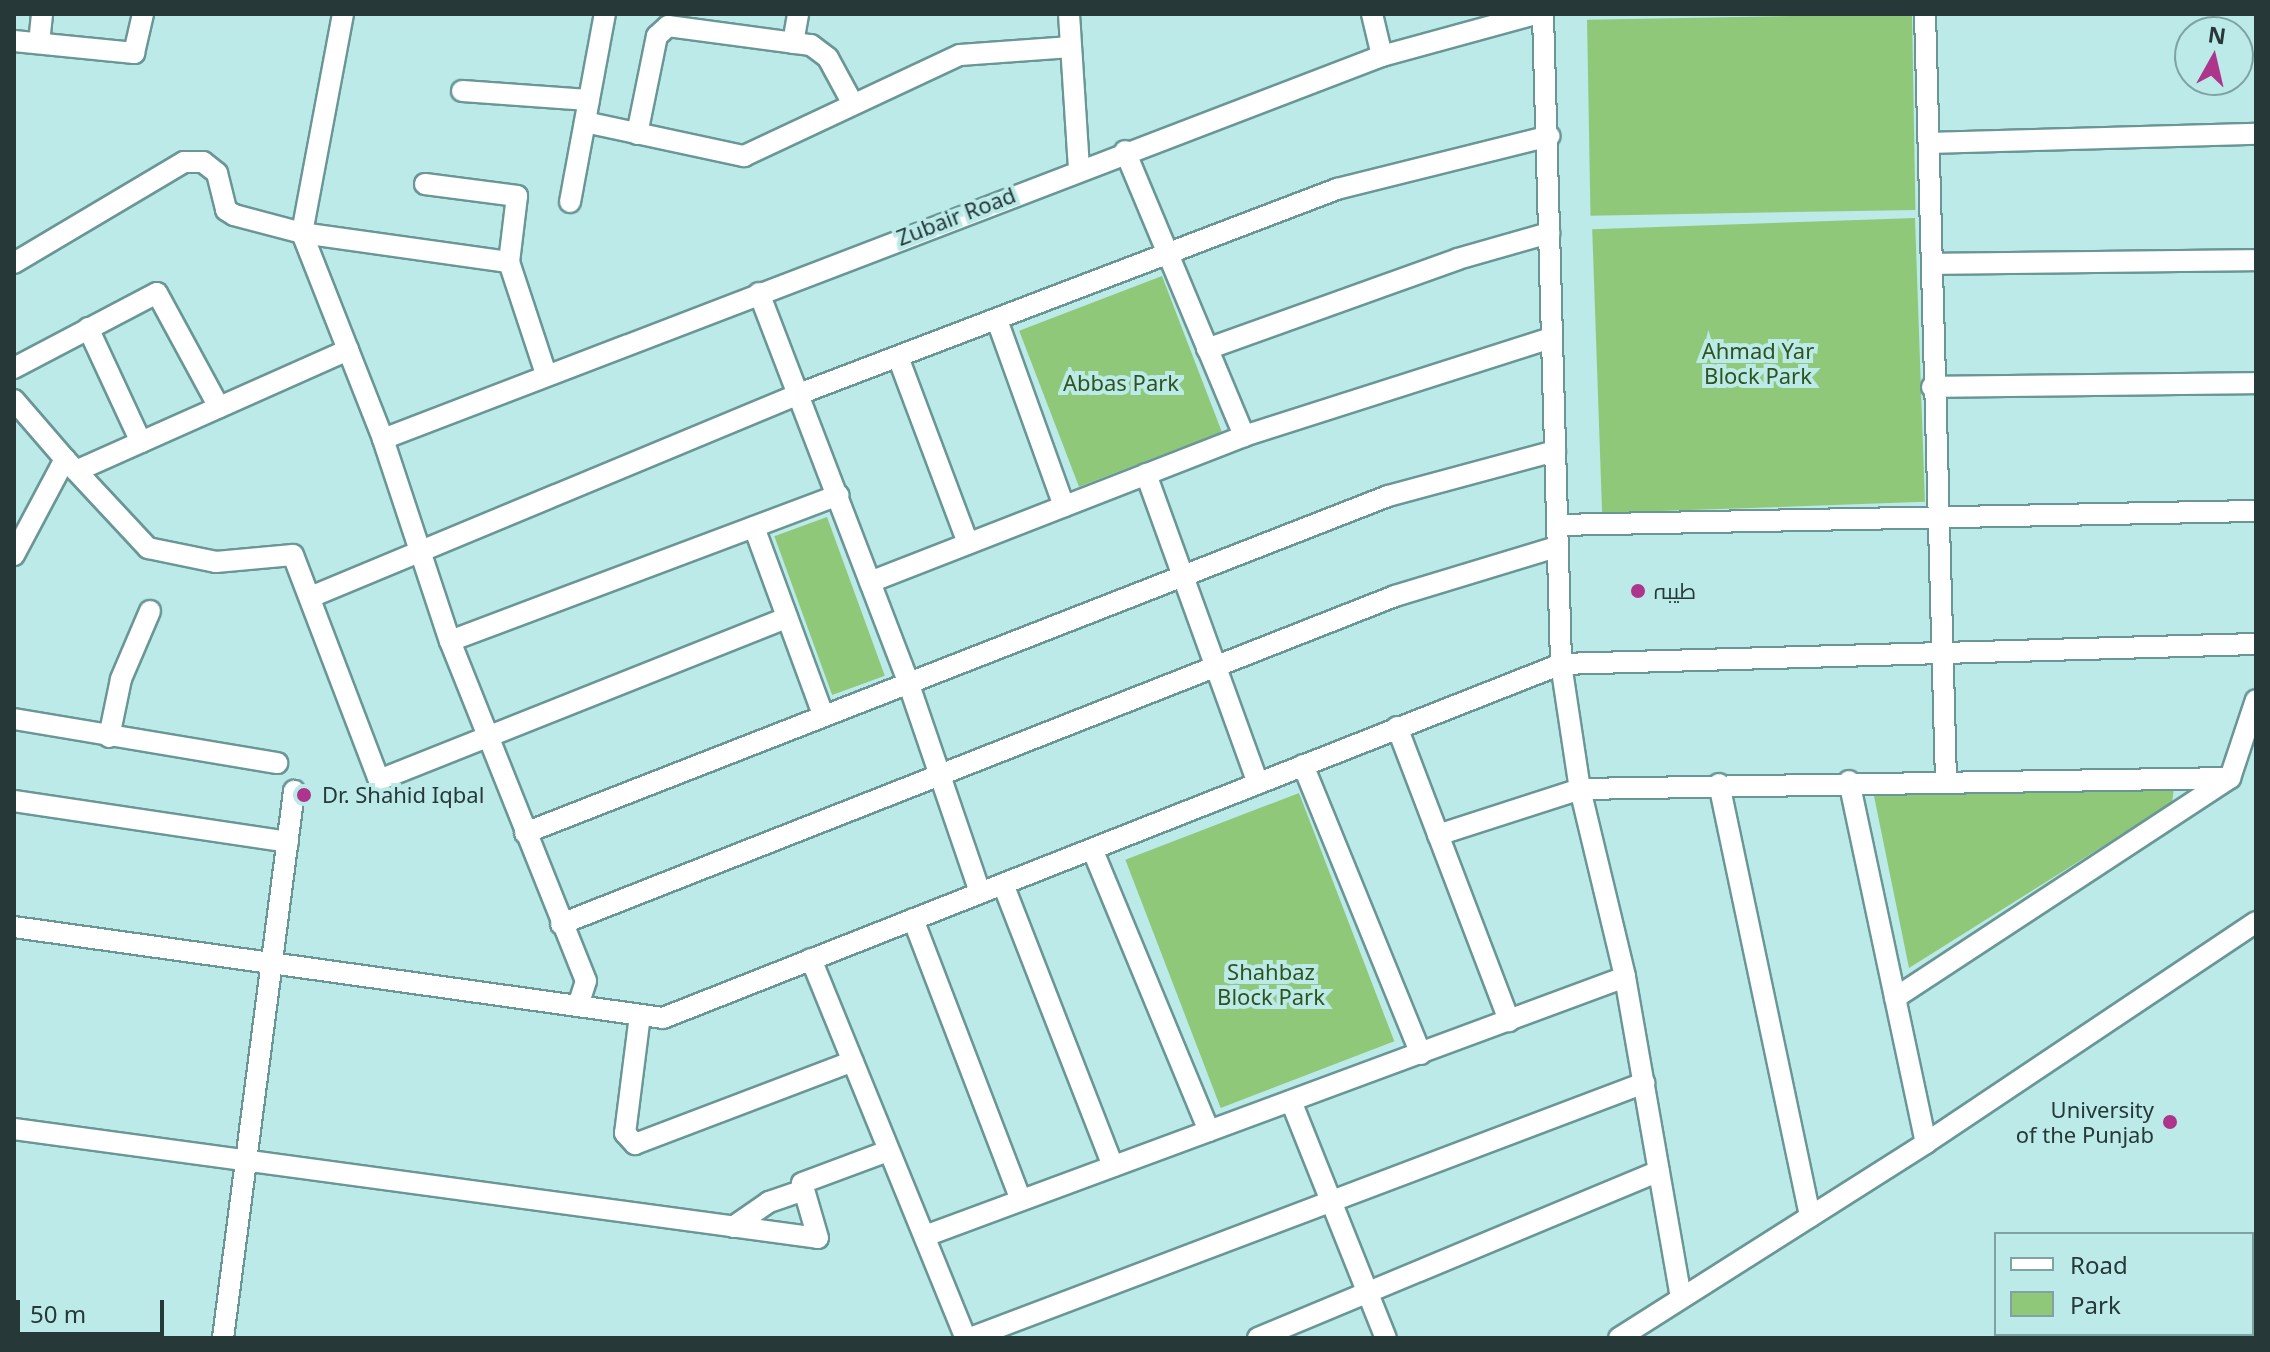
<!DOCTYPE html>
<html>
<head>
<meta charset="utf-8">
<style>
  body { margin:0 }
  #map { position:relative; width:2270px; height:1352px; overflow:hidden; background:#bbeae9; font-family:"Noto Sans",Cairo,sans-serif }
  div>[style] { position:absolute }
  .green>* { inset:0; background:#90c879; transform-origin:0 0 }
  .roads { filter:drop-shadow(2px 0 #6a9696) drop-shadow(-2px 0 #6a9696) drop-shadow(0 2px #6a9696) drop-shadow(0 -2px #6a9696) }
  .minor>* { height:20px; margin:-10px; padding:0 10px; transform-origin:10px; border-radius:10px; background:#fff }
  .dots>* { width:22px; height:22px; translate:-50% -50%; box-sizing:border-box; border:4px solid #bbeae9; border-radius:50% }
  span { translate:-50% -50%; white-space:nowrap; text-align:center; line-height:1.15; -webkit-text-stroke:8px #bbeae9; paint-order:stroke }
  .street-label { font-size:22px; color:#263838 }
  .park-label { font-size:22px; color:#2e541c }
  .poi-label { font-size:22px; color:#263838 }
  .left { translate:0 -50%; text-align:left }
  .right { translate:-100% -50%; text-align:right }
  .frame { position:absolute; inset:0; border:16px solid #263838; pointer-events:none }
  .legend { position:absolute; left:1994px; top:1232px; width:260px; height:104px; box-sizing:border-box; background:#bbeae9; border:2px solid #7fa3a2; margin:0; padding:10px 14px; list-style:none; font-size:24px; color:#263838 }
  .legend li { display:flex; align-items:center; gap:16px; height:40px }
  .legend b { width:40px; border:2px solid #7fa3a2 }
  .north { position:absolute; left:2174px; top:16px; width:80px; height:80px; box-sizing:border-box; background:#bbeae9; border:2px solid #7fa3a2; border-radius:50%; rotate:8deg; font-size:22px; font-weight:700; line-height:32px; text-align:center; color:#263838 }
  .north::after { content:''; display:block; margin:auto; width:28px; height:36px; background:#ad358b; clip-path:polygon(50% 0,100% 100%,50% 72%,0 100%) }
  .scale { position:absolute; left:16px; top:1300px; width:148px; height:36px; box-sizing:border-box; border:4px solid #263838; border-top:0; padding-left:10px; font-size:24px; line-height:28px; white-space:nowrap; color:#263838; -webkit-text-stroke:6px #bbeae9; paint-order:stroke }
</style>
</head>
<body>
<div id="map">
  <div class="green">
    <i style="left:1912px;top:14px;width:196px;height:325px;rotate:89deg"></i>
    <i style="left:1915px;top:218px;width:284px;height:323px;rotate:88deg"></i>
    <i style="left:1162px;top:276px;width:167px;height:153px;rotate:69deg"></i>
    <i style="left:827px;top:517px;width:169px;height:56px;rotate:70deg"></i>
    <i style="clip-path:polygon(2174px 788px,2172px 803px,1909px 968px,1874px 796px)"></i>
    <i style="left:1299px;top:793px;width:266px;height:186px;rotate:69deg"></i>
  </div>
  <div class="roads">
    <div class="minor">
      <i style="left:343px;top:14px;width:223px;rotate:100.6deg"></i>
      <i style="left:302px;top:233px;width:221px;rotate:68.5deg"></i>
      <i style="left:383px;top:439px;width:213px;rotate:71.7deg"></i>
      <i style="left:450px;top:641px;width:366px;rotate:68.2deg"></i>
      <i style="left:586px;top:981px;width:26px;rotate:108deg"></i>
      <i style="left:1069px;top:14px;width:155px;rotate:86.3deg"></i>
      <i style="left:1372px;top:14px;width:43px;rotate:76.6deg"></i>
      <i style="left:1543px;top:14px;width:650px;rotate:88.41deg"></i>
      <i style="left:1561px;top:664px;width:126px;rotate:81.4deg"></i>
      <i style="left:1580px;top:789px;width:193px;rotate:76.5deg"></i>
      <i style="left:1625px;top:977px;width:325px;rotate:80.1deg"></i>
      <i style="left:1925px;top:14px;width:766px;rotate:88.43deg"></i>
      <i style="left:14px;top:41px;width:121px;rotate:5.7deg"></i>
      <i style="left:134px;top:53px;width:40px;rotate:-77deg"></i>
      <i style="left:39px;top:43px;width:29px;rotate:-84deg"></i>
      <i style="left:793px;top:43px;width:29px;rotate:-80deg"></i>
      <i style="left:462px;top:91px;width:127px;rotate:4.1deg"></i>
      <i style="left:585px;top:122px;width:163px;rotate:12.1deg"></i>
      <i style="left:744px;top:156px;width:238px;rotate:-25.1deg"></i>
      <i style="left:960px;top:55px;width:111px;rotate:-4.1deg"></i>
      <i style="left:637px;top:134px;width:100px;rotate:-78.5deg"></i>
      <i style="left:657px;top:36px;width:15px;rotate:-42deg"></i>
      <i style="left:668px;top:26px;width:144px;rotate:7.6deg"></i>
      <i style="left:811px;top:45px;width:21px;rotate:37deg"></i>
      <i style="left:828px;top:58px;width:52px;rotate:61.5deg"></i>
      <i style="left:1929px;top:143px;width:327px;rotate:-1.6deg"></i>
      <i style="left:1125px;top:151px;width:309px;rotate:67.3deg"></i>
      <i style="left:425px;top:184px;width:93px;rotate:7.4deg"></i>
      <i style="left:517px;top:196px;width:66px;rotate:96.9deg"></i>
      <i style="left:509px;top:262px;width:118px;rotate:71.7deg"></i>
      <i style="left:570px;top:202px;width:191px;rotate:-79.5deg"></i>
      <i style="left:14px;top:263px;width:198px;rotate:-30.7deg"></i>
      <i style="left:184px;top:162px;width:19px"></i>
      <i style="left:203px;top:162px;width:18px;rotate:38deg"></i>
      <i style="left:217px;top:173px;width:38px;rotate:76deg"></i>
      <i style="left:226px;top:210px;width:9px;rotate:32deg"></i>
      <i style="left:234px;top:215px;width:70px;rotate:14.8deg"></i>
      <i style="left:302px;top:233px;width:209px;rotate:8deg"></i>
      <i style="left:1933px;top:264px;width:323px;rotate:-0.7deg"></i>
      <i style="left:759px;top:293px;width:417px;rotate:69deg"></i>
      <i style="left:908px;top:682px;width:222px;rotate:71.1deg"></i>
      <i style="left:997px;top:320px;width:198px;rotate:70.2deg"></i>
      <i style="left:88px;top:328px;width:126px;rotate:65.1deg"></i>
      <i style="left:1207px;top:349px;width:267px;rotate:-19.7deg"></i>
      <i style="left:1458px;top:259px;width:95px;rotate:-15.9deg"></i>
      <i style="left:898px;top:357px;width:199px;rotate:69.4deg"></i>
      <i style="left:14px;top:368px;width:161px;rotate:-27.7deg"></i>
      <i style="left:157px;top:293px;width:130px;rotate:61.5deg"></i>
      <i style="left:1932px;top:387px;width:324px;rotate:-0.7deg"></i>
      <i style="left:14px;top:400px;width:78px;rotate:49.2deg"></i>
      <i style="left:65px;top:459px;width:109px;rotate:118deg"></i>
      <i style="left:383px;top:439px;width:1070px;rotate:-20.98deg"></i>
      <i style="left:1382px;top:56px;width:160px;rotate:-15.3deg"></i>
      <i style="left:65px;top:459px;width:122px;rotate:47deg"></i>
      <i style="left:148px;top:548px;width:69px;rotate:11.6deg"></i>
      <i style="left:216px;top:562px;width:77px;rotate:-5.2deg"></i>
      <i style="left:293px;top:555px;width:241px;rotate:69.1deg"></i>
      <i style="left:379px;top:780px;width:439px;rotate:-21.7deg"></i>
      <i style="left:76px;top:471px;width:298px;rotate:-24deg"></i>
      <i style="left:1146px;top:474px;width:329px;rotate:70.1deg"></i>
      <i style="left:1557px;top:525px;width:699px;rotate:-1.15deg"></i>
      <i style="left:754px;top:527px;width:200px;rotate:69.8deg"></i>
      <i style="left:870px;top:582px;width:401px;rotate:-21.3deg"></i>
      <i style="left:1244px;top:436px;width:322px;rotate:-17.7deg"></i>
      <i style="left:313px;top:596px;width:526px;rotate:-22.57deg"></i>
      <i style="left:799px;top:394px;width:576px;rotate:-20.86deg"></i>
      <i style="left:1337px;top:189px;width:219px;rotate:-14deg"></i>
      <i style="left:450px;top:641px;width:415px;rotate:-20.6deg"></i>
      <i style="left:14px;top:719px;width:267px;rotate:9.5deg"></i>
      <i style="left:1397px;top:727px;width:315px;rotate:69.1deg"></i>
      <i style="left:109px;top:737px;width:59px;rotate:-78.3deg"></i>
      <i style="left:121px;top:679px;width:74px;rotate:-66.9deg"></i>
      <i style="left:1303px;top:765px;width:312px;rotate:67.8deg"></i>
      <i style="left:1849px;top:781px;width:370px;rotate:78deg"></i>
      <i style="left:1719px;top:784px;width:442px;rotate:78.1deg"></i>
      <i style="left:14px;top:801px;width:277px;rotate:8.5deg"></i>
      <i style="left:525px;top:833px;width:926px;rotate:-21.33deg"></i>
      <i style="left:1388px;top:496px;width:173px;rotate:-15.1deg"></i>
      <i style="left:1438px;top:835px;width:149px;rotate:-17.9deg"></i>
      <i style="left:1580px;top:789px;width:650px;rotate:-0.97deg"></i>
      <i style="left:1093px;top:851px;width:303px;rotate:67.5deg"></i>
      <i style="left:1003px;top:884px;width:303px;rotate:68.7deg"></i>
      <i style="left:913px;top:919px;width:301px;rotate:69deg"></i>
      <i style="left:561px;top:924px;width:896px;rotate:-21.47deg"></i>
      <i style="left:1395px;top:596px;width:168px;rotate:-16.9deg"></i>
      <i style="left:14px;top:927px;width:655px;rotate:7.98deg"></i>
      <i style="left:663px;top:1018px;width:965px;rotate:-21.51deg"></i>
      <i style="left:1561px;top:664px;width:695px;rotate:-1.65deg"></i>
      <i style="left:811px;top:959px;width:409px;rotate:67.8deg"></i>
      <i style="left:1895px;top:998px;width:401px;rotate:-33.3deg"></i>
      <i style="left:2230px;top:778px;width:82px;rotate:-71.6deg"></i>
      <i style="left:640px;top:1015px;width:119px;rotate:97.2deg"></i>
      <i style="left:625px;top:1133px;width:15px;rotate:48deg"></i>
      <i style="left:635px;top:1144px;width:233px;rotate:-20.8deg"></i>
      <i style="left:1291px;top:1101px;width:255px;rotate:68.2deg"></i>
      <i style="left:14px;top:1129px;width:811px;rotate:7.72deg"></i>
      <i style="left:818px;top:1238px;width:57px;rotate:-106.2deg"></i>
      <i style="left:802px;top:1183px;width:92px;rotate:-20.4deg"></i>
      <i style="left:733px;top:1227px;width:44px;rotate:-34.8deg"></i>
      <i style="left:769px;top:1202px;width:34px;rotate:-19deg"></i>
      <i style="left:925px;top:1236px;width:746px;rotate:-20.3deg"></i>
      <i style="left:223px;top:1338px;width:552px;rotate:-82.6deg"></i>
      <i style="left:970px;top:1338px;width:721px;rotate:-20.72deg"></i>
      <i style="left:1258px;top:1338px;width:434px;rotate:-22.6deg"></i>
      <i style="left:1619px;top:1338px;width:364px;rotate:-32.4deg"></i>
      <i style="left:1926px;top:1143px;width:397px;rotate:-33.8deg"></i>
    </div>
  </div>
  <div class="dots">
    <i style="left:1638px;top:591px;background:#ad358b"></i>
    <i style="left:304px;top:795px;background:#ad358b"></i>
    <i style="left:2170px;top:1122px;background:#ad358b"></i>
  </div>
  <div class="street-label">
    <span style="left:956px;top:216px;rotate:-21deg">Zubair Road</span>
  </div>
  <div class="park-label">
    <span style="left:1758px;top:363px">Ahmad Yar<br>Block Park</span>
    <span style="left:1121px;top:383px">Abbas Park</span>
    <span style="left:1271px;top:984px">Shahbaz<br>Block Park</span>
  </div>
  <div class="poi-label">
    <span class="left" style="left:1654px;top:591px">طیبہ</span>
    <span class="left" style="left:322px;top:795px">Dr. Shahid Iqbal</span>
    <span class="right" style="left:2154px;top:1122px">University<br>of the Punjab</span>
  </div>
  <div class="frame"></div>
  <ul class="legend">
  <li><b style="height:10px;background:#fff"></b>Road</li>
  <li><b style="height:22px;background:#90c879"></b>Park</li>
  </ul>
  <div class="north">N</div>
  <div class="scale">50 m</div>
</div>
</body>
</html>
